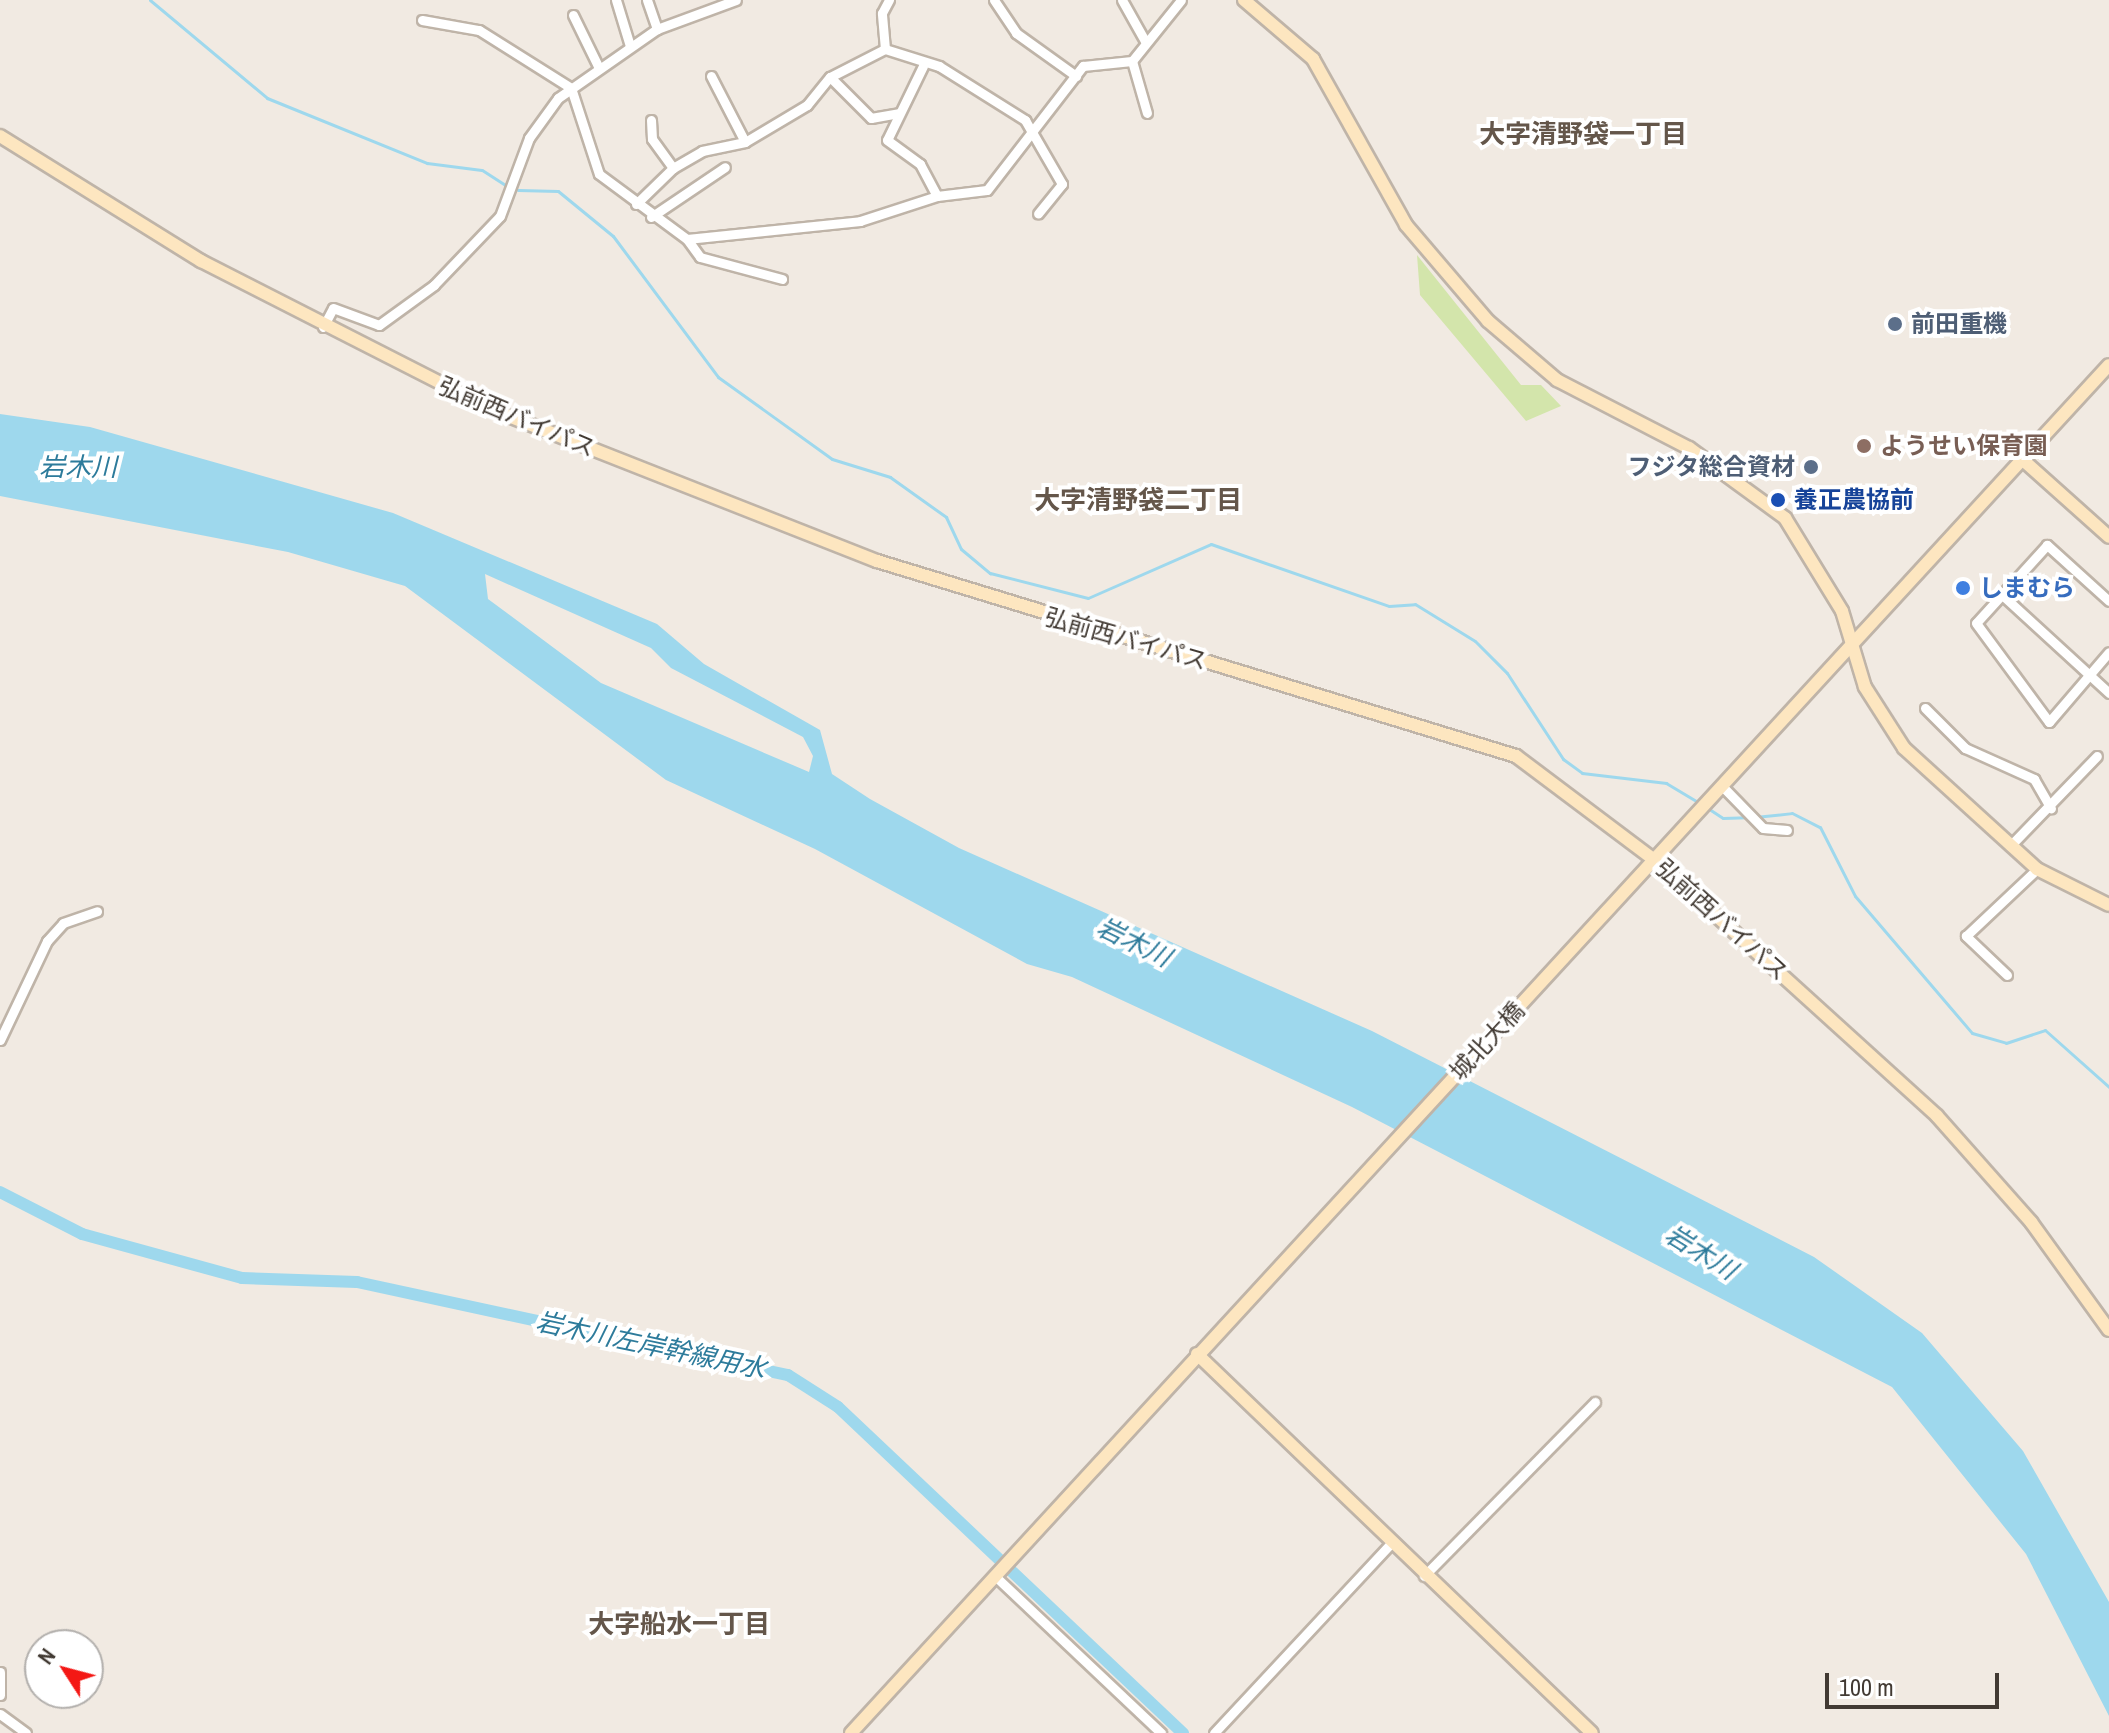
<!DOCTYPE html>
<html>
<head>
<meta charset="utf-8">
<style>
  body { margin:0 }
  #map { position:relative; width:2109px; height:1733px; overflow:hidden; background:#f1eae2; font-family:"Archivo Narrow","Noto Sans JP",sans-serif }
  div>[style] { position:absolute }
  .green>* { inset:0; background:#d3e5ab }
  .water>* { inset:0; background:#9ed8ed }
  .stream>* { height:3px; margin:-1.5px; padding:0 1.5px; transform-origin:1.5px; border-radius:1.5px; background:#9ed8ed }
  .canal>* { height:12px; margin:-6px; padding:0 6px; transform-origin:6px; border-radius:6px; background:#9ed8ed }
  .roads { filter:drop-shadow(2px 0 #bfb4a8) drop-shadow(-2px 0 #bfb4a8) drop-shadow(0 2px #bfb4a8) drop-shadow(0 -2px #bfb4a8) }
  .street>* { height:9px; margin:-4.5px; padding:0 4.5px; transform-origin:4.5px; border-radius:4.5px; background:#fff }
  .secondary>* { height:12px; margin:-6px; padding:0 6px; transform-origin:6px; border-radius:6px; background:#fde6c0 }
  .dots>* { width:22px; height:22px; translate:-50% -50%; box-sizing:border-box; border:4px solid #fff; border-radius:50% }
  span { translate:-50% -50%; white-space:nowrap; text-align:center; line-height:1.15; -webkit-text-stroke:8px #fff; paint-order:stroke }
  .service-label { font-size:24px; color:#4e5e75; font-weight:700 }
  .left { translate:0 -50%; text-align:left }
  .right { translate:-100% -50%; text-align:right }
  .street-label { font-size:24px; color:#423a33 }
  .education-label { font-size:24px; color:#785e54; font-weight:700 }
  .transit-label { font-size:24px; color:#164399; font-weight:700 }
  .shop-label { font-size:24px; color:#366cbe; font-weight:700 }
  .neighbourhood-label { font-size:26px; color:#64564a; font-weight:700 }
  .water-label { font-size:26px; color:#2d7b9b; font-style:italic }
  .north { position:absolute; left:24px; top:1629px; width:80px; height:80px; box-sizing:border-box; background:#fff; border:2px solid #b3b0ad; border-radius:50%; rotate:306deg; font-size:22px; font-weight:700; line-height:32px; text-align:center; color:#423a33 }
  .north::after { content:''; display:block; margin:auto; width:28px; height:36px; background:#f41815; clip-path:polygon(50% 0,100% 100%,50% 72%,0 100%) }
  .scale { position:absolute; left:1825px; top:1673px; width:174px; height:36px; box-sizing:border-box; border:4px solid #423a33; border-top:0; padding-left:10px; font-size:24px; line-height:28px; white-space:nowrap; color:#423a33; -webkit-text-stroke:6px #fff; paint-order:stroke }
</style>
</head>
<body>
<div id="map">
  <div class="green">
    <i style="clip-path:polygon(1417px 255px,1521px 385px,1541px 385px,1561px 406px,1526px 421px,1420px 295px)"></i>
  </div>
  <div class="water">
    <i style="clip-path:polygon(evenodd,0 414px,90px 427px,393px 513px,657px 624px,704px 664px,820px 730px,832px 774px,870px 799px,959px 848px,1372px 1031px,1814px 1257px,1922px 1333px,2023px 1451px,2109px 1602px,2109px 1716px,2026px 1554px,1892px 1387px,1352px 1107px,1072px 977px,1027px 964px,815px 849px,666px 780px,405px 586px,288px 552px,0 496px,0 414px,485px 574px,651px 648px,671px 668px,803px 737px,813px 756px,809px 772px,601px 683px,488px 599px,485px 574px)"></i>
  </div>
  <div class="stream">
    <i style="left:150px;top:0;width:153px;rotate:39.9deg"></i>
    <i style="left:267px;top:98px;width:173px;rotate:22.1deg"></i>
    <i style="left:427px;top:163px;width:55px;rotate:7.3deg"></i>
    <i style="left:482px;top:170px;width:30px;rotate:33deg"></i>
    <i style="left:518px;top:190px;width:40px;rotate:1.4deg"></i>
    <i style="left:558px;top:191px;width:71px;rotate:39.3deg"></i>
    <i style="left:613px;top:236px;width:176px;rotate:53.3deg"></i>
    <i style="left:718px;top:377px;width:140px;rotate:35.7deg"></i>
    <i style="left:832px;top:459px;width:61px;rotate:17.2deg"></i>
    <i style="left:890px;top:477px;width:69px;rotate:35.5deg"></i>
    <i style="left:946px;top:517px;width:35px;rotate:65deg"></i>
    <i style="left:961px;top:549px;width:38px;rotate:40deg"></i>
    <i style="left:990px;top:573px;width:101px;rotate:14.3deg"></i>
    <i style="left:1088px;top:598px;width:134px;rotate:-23.7deg"></i>
    <i style="left:1211px;top:544px;width:188px;rotate:19.2deg"></i>
    <i style="left:1389px;top:606px;width:26px;rotate:-4deg"></i>
    <i style="left:1415px;top:604px;width:70px;rotate:31.7deg"></i>
    <i style="left:1475px;top:641px;width:45px;rotate:45deg"></i>
    <i style="left:1507px;top:673px;width:103px;rotate:56.9deg"></i>
    <i style="left:1563px;top:759px;width:24px;rotate:36deg"></i>
    <i style="left:1582px;top:773px;width:85px;rotate:6.8deg"></i>
    <i style="left:1666px;top:783px;width:39px;rotate:31deg"></i>
    <i style="left:1706px;top:807px;width:20px;rotate:33deg"></i>
    <i style="left:1723px;top:818px;width:24px;rotate:-2deg"></i>
    <i style="left:1755px;top:817px;width:37px;rotate:-6deg"></i>
    <i style="left:1792px;top:813px;width:31px;rotate:27deg"></i>
    <i style="left:1820px;top:827px;width:77px;rotate:63.1deg"></i>
    <i style="left:1855px;top:896px;width:180px;rotate:49.5deg"></i>
    <i style="left:1972px;top:1033px;width:35px;rotate:16deg"></i>
    <i style="left:2006px;top:1043px;width:41px;rotate:-18.4deg"></i>
    <i style="left:2045px;top:1030px;width:86px;rotate:41.7deg"></i>
  </div>
  <div class="canal">
    <i style="left:0;top:1192px;width:92px;rotate:27.1deg"></i>
    <i style="left:82px;top:1234px;width:166px;rotate:15.4deg"></i>
    <i style="left:242px;top:1278px;width:115px;rotate:2deg"></i>
    <i style="left:357px;top:1282px;width:441px;rotate:12.2deg"></i>
    <i style="left:788px;top:1375px;width:59px;rotate:32.6deg"></i>
    <i style="left:838px;top:1407px;width:475px;rotate:43.4deg"></i>
  </div>
  <div class="roads">
    <div class="street">
      <i style="left:616px;top:0;width:48px;rotate:73.1deg"></i>
      <i style="left:647px;top:0;width:31px;rotate:71deg"></i>
      <i style="left:994px;top:0;width:40px;rotate:56deg"></i>
      <i style="left:1016px;top:33px;width:74px;rotate:35.6deg"></i>
      <i style="left:1122px;top:0;width:47px;rotate:60.7deg"></i>
      <i style="left:573px;top:15px;width:57px;rotate:63.9deg"></i>
      <i style="left:422px;top:20px;width:58px;rotate:10deg"></i>
      <i style="left:479px;top:30px;width:109px;rotate:32.2deg"></i>
      <i style="left:571px;top:88px;width:90px;rotate:72deg"></i>
      <i style="left:599px;top:174px;width:109px;rotate:36.5deg"></i>
      <i style="left:687px;top:239px;width:174px;rotate:-5.9deg"></i>
      <i style="left:860px;top:221px;width:81px;rotate:-18deg"></i>
      <i style="left:937px;top:196px;width:50px;rotate:-6.8deg"></i>
      <i style="left:987px;top:190px;width:157px;rotate:-52.3deg"></i>
      <i style="left:1083px;top:66px;width:49px;rotate:-5.8deg"></i>
      <i style="left:1132px;top:61px;width:78px;rotate:-51.2deg"></i>
      <i style="left:885px;top:49px;width:36px;rotate:-95deg"></i>
      <i style="left:882px;top:13px;width:15px;rotate:-62deg"></i>
      <i style="left:1132px;top:61px;width:54px;rotate:73.9deg"></i>
      <i style="left:923px;top:66px;width:82px;rotate:115.9deg"></i>
      <i style="left:887px;top:140px;width:41px;rotate:36deg"></i>
      <i style="left:920px;top:164px;width:36px;rotate:62deg"></i>
      <i style="left:711px;top:76px;width:74px;rotate:62.7deg"></i>
      <i style="left:830px;top:77px;width:58px;rotate:45deg"></i>
      <i style="left:871px;top:118px;width:28px;rotate:-10deg"></i>
      <i style="left:651px;top:120px;width:19px;rotate:87deg"></i>
      <i style="left:652px;top:139px;width:36px;rotate:54deg"></i>
      <i style="left:636px;top:204px;width:52px;rotate:-44.2deg"></i>
      <i style="left:673px;top:168px;width:34px;rotate:-30deg"></i>
      <i style="left:702px;top:151px;width:44px;rotate:-11.8deg"></i>
      <i style="left:745px;top:142px;width:72px;rotate:-30.8deg"></i>
      <i style="left:807px;top:105px;width:36px;rotate:-51deg"></i>
      <i style="left:830px;top:77px;width:62px;rotate:-27deg"></i>
      <i style="left:885px;top:49px;width:57px;rotate:17.5deg"></i>
      <i style="left:939px;top:66px;width:102px;rotate:32.1deg"></i>
      <i style="left:1025px;top:120px;width:74px;rotate:60deg"></i>
      <i style="left:1062px;top:184px;width:38px;rotate:129deg"></i>
      <i style="left:651px;top:217px;width:89px;rotate:-34deg"></i>
      <i style="left:687px;top:239px;width:22px;rotate:54deg"></i>
      <i style="left:700px;top:257px;width:85px;rotate:15deg"></i>
      <i style="left:323px;top:327px;width:21px;rotate:-62deg"></i>
      <i style="left:333px;top:308px;width:49px;rotate:20.3deg"></i>
      <i style="left:379px;top:325px;width:68px;rotate:-36deg"></i>
      <i style="left:434px;top:285px;width:95px;rotate:-46.3deg"></i>
      <i style="left:500px;top:216px;width:83px;rotate:-69.6deg"></i>
      <i style="left:529px;top:138px;width:49px;rotate:-54.1deg"></i>
      <i style="left:558px;top:98px;width:121px;rotate:-34.9deg"></i>
      <i style="left:657px;top:29px;width:84px;rotate:-20.2deg"></i>
      <i style="left:2000px;top:593px;width:148px;rotate:42.5deg"></i>
      <i style="left:2109px;top:601px;width:84px;rotate:-137.9deg"></i>
      <i style="left:2047px;top:545px;width:105px;rotate:132.3deg"></i>
      <i style="left:1976px;top:623px;width:123px;rotate:53.6deg"></i>
      <i style="left:2049px;top:722px;width:92px;rotate:-49.4deg"></i>
      <i style="left:1925px;top:708px;width:57px;rotate:45deg"></i>
      <i style="left:1965px;top:748px;width:76px;rotate:24.2deg"></i>
      <i style="left:2034px;top:779px;width:34px;rotate:60deg"></i>
      <i style="left:1723px;top:787px;width:57px;rotate:45.7deg"></i>
      <i style="left:1763px;top:828px;width:24px;rotate:5deg"></i>
      <i style="left:2010px;top:846px;width:125px;rotate:-46deg"></i>
      <i style="left:2007px;top:975px;width:57px;rotate:-136.4deg"></i>
      <i style="left:1966px;top:936px;width:98px;rotate:-43.3deg"></i>
      <i style="left:0;top:1040px;width:110px;rotate:-64.6deg"></i>
      <i style="left:47px;top:941px;width:24px;rotate:-48deg"></i>
      <i style="left:63px;top:923px;width:36px;rotate:-19deg"></i>
      <i style="left:994px;top:1575px;width:230px;rotate:43.4deg"></i>
      <i style="left:1424px;top:1576px;width:244px;rotate:-45.5deg"></i>
      <i style="left:0;top:1672px;width:23px;rotate:90deg"></i>
      <i style="left:0;top:1714px;width:32px;rotate:36deg"></i>
      <i style="left:1214px;top:1733px;width:258px;rotate:-47deg"></i>
    </div>
    <div class="secondary">
      <i style="left:1244px;top:0;width:91px;rotate:40.5deg"></i>
      <i style="left:1313px;top:59px;width:190px;rotate:60.7deg"></i>
      <i style="left:1406px;top:225px;width:126px;rotate:49.5deg"></i>
      <i style="left:1488px;top:321px;width:91px;rotate:40.5deg"></i>
      <i style="left:1557px;top:380px;width:148px;rotate:27.3deg"></i>
      <i style="left:1689px;top:448px;width:119px;rotate:36.1deg"></i>
      <i style="left:1785px;top:518px;width:109px;rotate:58.5deg"></i>
      <i style="left:1842px;top:611px;width:79px;rotate:73.2deg"></i>
      <i style="left:1865px;top:687px;width:72px;rotate:57.4deg"></i>
      <i style="left:1904px;top:748px;width:180px;rotate:42.3deg"></i>
      <i style="left:2037px;top:869px;width:80px;rotate:26.6deg"></i>
      <i style="left:0;top:136px;width:237px;rotate:31.9deg"></i>
      <i style="left:201px;top:261px;width:326px;rotate:27deg"></i>
      <i style="left:491px;top:409px;width:415px;rotate:21.5deg"></i>
      <i style="left:877px;top:561px;width:668px;rotate:16.97deg"></i>
      <i style="left:1516px;top:756px;width:175px;rotate:36.9deg"></i>
      <i style="left:1656px;top:861px;width:379px;rotate:42.2deg"></i>
      <i style="left:1937px;top:1116px;width:142px;rotate:48.4deg"></i>
      <i style="left:2031px;top:1222px;width:133px;rotate:54.2deg"></i>
      <i style="left:2023px;top:460px;width:115px;rotate:41.8deg"></i>
      <i style="left:1197px;top:1354px;width:547px;rotate:43.82deg"></i>
      <i style="left:851px;top:1733px;width:1858px;rotate:-47.4deg"></i>
    </div>
  </div>
  <div class="dots">
    <i style="left:1895px;top:324px;background:#5c6f8a"></i>
    <i style="left:1864px;top:446px;background:#8d6e63"></i>
    <i style="left:1811px;top:467px;background:#5c6f8a"></i>
    <i style="left:1778px;top:500px;background:#1a4fb4"></i>
    <i style="left:1963px;top:588px;background:#3f7fe0"></i>
  </div>
  <div class="service-label">
    <span class="left" style="left:1911px;top:324px">前田重機</span>
    <span class="right" style="left:1795px;top:467px">フジタ総合資材</span>
  </div>
  <div class="street-label">
    <span style="left:517px;top:417px;rotate:23deg">弘前西バイパス</span>
    <span style="left:1126px;top:639px;rotate:16deg">弘前西バイパス</span>
    <span style="left:1722px;top:920px;rotate:42deg">弘前西バイパス</span>
    <span style="left:1487px;top:1041px;rotate:-47deg">城北大橋</span>
  </div>
  <div class="education-label">
    <span class="left" style="left:1880px;top:446px">ようせい保育園</span>
  </div>
  <div class="transit-label">
    <span class="left" style="left:1794px;top:500px">養正農協前</span>
  </div>
  <div class="shop-label">
    <span class="left" style="left:1979px;top:588px">しまむら</span>
  </div>
  <div class="neighbourhood-label">
    <span style="left:1583px;top:134px">大字清野袋一丁目</span>
    <span style="left:1138px;top:500px">大字清野袋二丁目</span>
    <span style="left:679px;top:1624px">大字船水一丁目</span>
  </div>
  <div class="water-label">
    <span style="left:78px;top:467px">岩木川</span>
    <span style="left:1134px;top:942px;rotate:26deg">岩木川</span>
    <span style="left:1701px;top:1252px;rotate:32deg">岩木川</span>
    <span style="left:651px;top:1345px;rotate:12deg">岩木川左岸幹線用水</span>
  </div>
  <div class="north">N</div>
  <div class="scale">100 m</div>
</div>
</body>
</html>
